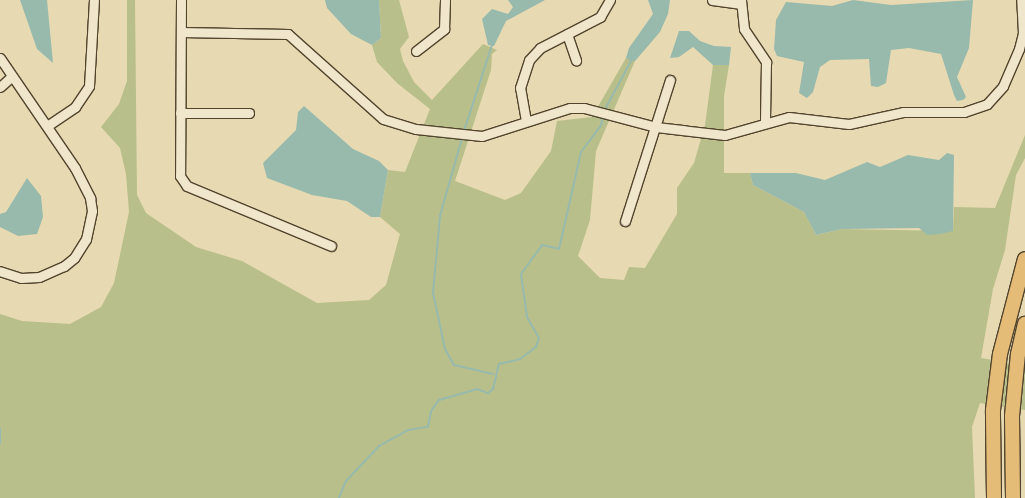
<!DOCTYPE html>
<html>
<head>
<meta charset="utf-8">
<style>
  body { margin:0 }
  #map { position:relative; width:1025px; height:498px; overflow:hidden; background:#e7d9b1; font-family:"Libre Bodoni",serif }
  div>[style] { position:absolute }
  .green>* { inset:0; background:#b8bf8a }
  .water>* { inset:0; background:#97baad }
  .stream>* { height:2px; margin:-1px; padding:0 1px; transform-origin:1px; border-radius:1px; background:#97baad }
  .roads { filter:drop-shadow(1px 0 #52442d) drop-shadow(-1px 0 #52442d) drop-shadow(0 1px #52442d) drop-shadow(0 -1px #52442d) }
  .minor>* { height:9px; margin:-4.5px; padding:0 4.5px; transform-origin:4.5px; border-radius:4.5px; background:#efe6cc }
  .highway>* { height:14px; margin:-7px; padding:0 7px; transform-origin:7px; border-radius:7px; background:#e4bc78 }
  span { translate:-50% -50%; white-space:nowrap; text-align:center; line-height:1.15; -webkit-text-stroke:4px #efe6cc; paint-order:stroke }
</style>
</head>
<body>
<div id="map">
  <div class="green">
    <i style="clip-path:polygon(127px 0,135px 0,137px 195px,146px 213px,196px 247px,242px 261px,317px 303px,369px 300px,386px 285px,400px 234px,380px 217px,388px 170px,405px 172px,430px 109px,397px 83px,377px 62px,372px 45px,381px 38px,379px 0,399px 0,409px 37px,400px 49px,403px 61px,414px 82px,432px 100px,483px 44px,497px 50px,492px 54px,491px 70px,455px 181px,505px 200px,521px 193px,551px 151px,557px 121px,592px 117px,626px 58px,635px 61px,596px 151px,590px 220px,578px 256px,600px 278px,624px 280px,629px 267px,645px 268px,677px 214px,677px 188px,694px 163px,705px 125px,713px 65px,729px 65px,724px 96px,724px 173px,750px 173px,753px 185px,804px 212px,816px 235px,842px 229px,953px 231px,954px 207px,995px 208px,1025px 135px,1025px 158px,1016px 175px,1005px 250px,993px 289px,981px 358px,1025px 365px,1025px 410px,980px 403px,972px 427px,975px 498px,0 498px,0 314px,22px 321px,70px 324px,101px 307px,114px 283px,129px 212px,126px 174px,120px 148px,101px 127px,119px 104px,127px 81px)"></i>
  </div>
  <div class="water">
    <i style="clip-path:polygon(20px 0,47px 0,53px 63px,37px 49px)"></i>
    <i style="clip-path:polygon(325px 0,379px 0,381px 38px,372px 45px,351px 34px,327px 8px)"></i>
    <i style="clip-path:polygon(508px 0,545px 0,506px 21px,494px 46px,488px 45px,482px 19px,492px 9px,508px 14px,513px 7px)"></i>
    <i style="clip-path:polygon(648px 0,670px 0,668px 14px,660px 32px,635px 61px,631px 61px,626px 58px,629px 48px,653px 14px)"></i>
    <i style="clip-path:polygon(853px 0,891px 5px,973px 0,969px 48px,957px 77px,966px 97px,963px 100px,957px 101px,954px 95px,941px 54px,909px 48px,891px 50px,886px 83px,878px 87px,871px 86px,869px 59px,830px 60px,820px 67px,813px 92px,807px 98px,799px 93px,804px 62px,777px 56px,774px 49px,776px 20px,786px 2px,832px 6px)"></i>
    <i style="clip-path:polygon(679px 31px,689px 31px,700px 41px,714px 46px,731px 47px,729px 65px,713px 65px,693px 47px,679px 57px,670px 58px)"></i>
    <i style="clip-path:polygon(304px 106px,353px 149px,379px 161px,388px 170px,380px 217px,371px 217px,347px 201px,312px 195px,267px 178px,263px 163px,296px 130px,298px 112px)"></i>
    <i style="clip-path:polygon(947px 153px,954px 155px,953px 231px,940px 234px,927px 235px,919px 228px,842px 229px,816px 235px,804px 212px,753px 185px,750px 173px,796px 173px,825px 180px,867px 162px,880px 167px,908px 155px,939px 160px)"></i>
    <i style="clip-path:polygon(27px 178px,41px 196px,43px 217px,37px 234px,18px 236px,0 227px,0 214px,6px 212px)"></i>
  </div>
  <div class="stream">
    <i style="left:604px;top:111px;width:57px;rotate:-61.6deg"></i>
    <i style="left:464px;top:131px;width:90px;rotate:-72deg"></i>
    <i style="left:462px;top:138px;width:81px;rotate:105.8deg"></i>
    <i style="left:440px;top:216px;width:77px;rotate:95.2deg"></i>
    <i style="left:433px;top:293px;width:57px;rotate:77.9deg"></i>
    <i style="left:445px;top:349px;width:18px;rotate:61deg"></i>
    <i style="left:454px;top:365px;width:40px;rotate:13deg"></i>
    <i style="left:0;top:429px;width:14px;rotate:90deg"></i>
    <i style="left:339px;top:498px;width:18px;rotate:-68deg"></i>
    <i style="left:346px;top:481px;width:48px;rotate:-46.7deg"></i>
    <i style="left:379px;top:446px;width:33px;rotate:-29deg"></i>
    <i style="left:408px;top:430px;width:20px;rotate:-9deg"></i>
    <i style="left:428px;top:427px;width:16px;rotate:-79deg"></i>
    <i style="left:431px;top:411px;width:14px;rotate:-54deg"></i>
    <i style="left:439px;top:400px;width:40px;rotate:-16deg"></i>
    <i style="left:477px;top:389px;width:12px;rotate:20deg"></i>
    <i style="left:488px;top:393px;width:6px;rotate:-39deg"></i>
    <i style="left:493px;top:389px;width:26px;rotate:-77deg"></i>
    <i style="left:499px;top:364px;width:22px;rotate:-13deg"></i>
    <i style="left:520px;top:359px;width:20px;rotate:-37deg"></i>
    <i style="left:536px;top:347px;width:9px;rotate:-72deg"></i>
    <i style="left:539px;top:338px;width:24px;rotate:-120deg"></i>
    <i style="left:527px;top:317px;width:43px;rotate:-97.9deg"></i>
    <i style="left:521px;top:274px;width:36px;rotate:-54deg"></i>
    <i style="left:542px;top:245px;width:17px;rotate:13deg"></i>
    <i style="left:559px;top:249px;width:99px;rotate:-77.2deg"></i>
    <i style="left:581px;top:152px;width:34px;rotate:-53deg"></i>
    <i style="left:601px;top:125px;width:9px;rotate:-77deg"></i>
  </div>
  <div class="roads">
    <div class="minor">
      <i style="left:181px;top:0;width:176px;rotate:90.3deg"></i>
      <i style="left:180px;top:176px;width:12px;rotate:55deg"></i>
      <i style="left:187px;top:186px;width:156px;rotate:22.6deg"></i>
      <i style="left:712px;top:0;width:28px;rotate:8deg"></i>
      <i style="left:741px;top:0;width:29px;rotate:84deg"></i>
      <i style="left:744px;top:29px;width:40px;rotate:56deg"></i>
      <i style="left:766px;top:62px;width:59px;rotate:91deg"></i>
      <i style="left:181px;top:32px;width:107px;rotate:1.1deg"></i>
      <i style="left:288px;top:34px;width:127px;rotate:41.8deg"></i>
      <i style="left:383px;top:119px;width:34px;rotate:17deg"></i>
      <i style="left:416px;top:129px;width:66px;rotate:6.1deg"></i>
      <i style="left:482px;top:136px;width:92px;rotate:-17.7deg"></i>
      <i style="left:570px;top:108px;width:14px"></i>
      <i style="left:584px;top:108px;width:74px;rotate:14.8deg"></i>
      <i style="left:656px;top:127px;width:69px;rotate:6.6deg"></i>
      <i style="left:725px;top:135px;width:66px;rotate:-15.7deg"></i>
      <i style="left:789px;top:117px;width:60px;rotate:6.7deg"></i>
      <i style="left:849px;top:124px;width:55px;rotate:-12.5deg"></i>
      <i style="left:903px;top:112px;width:61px"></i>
      <i style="left:964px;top:112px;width:24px;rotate:-19deg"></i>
      <i style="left:987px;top:104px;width:24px;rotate:-48deg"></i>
      <i style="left:1003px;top:86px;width:40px;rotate:-66.6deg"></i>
      <i style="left:1019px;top:49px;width:16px;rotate:-76deg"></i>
      <i style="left:1023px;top:33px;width:33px;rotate:-93deg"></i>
      <i style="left:567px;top:34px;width:28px;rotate:71deg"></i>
      <i style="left:416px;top:51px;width:36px;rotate:-38deg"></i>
      <i style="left:444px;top:29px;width:29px;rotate:-88deg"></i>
      <i style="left:0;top:58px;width:133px;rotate:55.7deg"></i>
      <i style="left:75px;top:168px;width:34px;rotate:63deg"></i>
      <i style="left:90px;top:198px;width:13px;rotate:81deg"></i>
      <i style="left:92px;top:211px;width:29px;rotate:102deg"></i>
      <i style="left:86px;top:239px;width:22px;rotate:122deg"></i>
      <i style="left:74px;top:258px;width:13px;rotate:141deg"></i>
      <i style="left:64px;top:266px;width:27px;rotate:156deg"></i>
      <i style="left:39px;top:277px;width:18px;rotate:177deg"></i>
      <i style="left:21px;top:278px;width:22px;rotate:-162deg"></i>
      <i style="left:0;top:87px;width:15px;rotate:-42deg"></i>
      <i style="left:180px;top:113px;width:69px"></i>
      <i style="left:526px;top:121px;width:34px;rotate:-100deg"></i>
      <i style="left:520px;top:88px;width:29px;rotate:-72deg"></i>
      <i style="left:529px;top:60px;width:16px;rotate:-47deg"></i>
      <i style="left:540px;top:48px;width:68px;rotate:-27.3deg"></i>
      <i style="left:600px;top:17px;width:20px;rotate:-60deg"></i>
      <i style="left:47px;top:126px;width:34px;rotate:-34deg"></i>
      <i style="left:75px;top:107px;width:25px;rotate:-56deg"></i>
      <i style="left:89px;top:86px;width:86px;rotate:-86.7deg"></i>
      <i style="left:625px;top:221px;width:148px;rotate:-72.3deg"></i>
    </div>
    <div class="highway">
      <i style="left:994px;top:498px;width:88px;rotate:-90.7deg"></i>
      <i style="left:993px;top:410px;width:56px;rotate:-82.9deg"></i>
      <i style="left:1000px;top:354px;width:98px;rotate:-75.3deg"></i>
      <i style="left:1013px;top:498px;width:82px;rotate:-90.7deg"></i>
      <i style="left:1012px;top:416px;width:62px;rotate:-84.5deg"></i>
      <i style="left:1018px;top:354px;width:31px;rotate:-77deg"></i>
    </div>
  </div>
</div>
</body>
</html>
